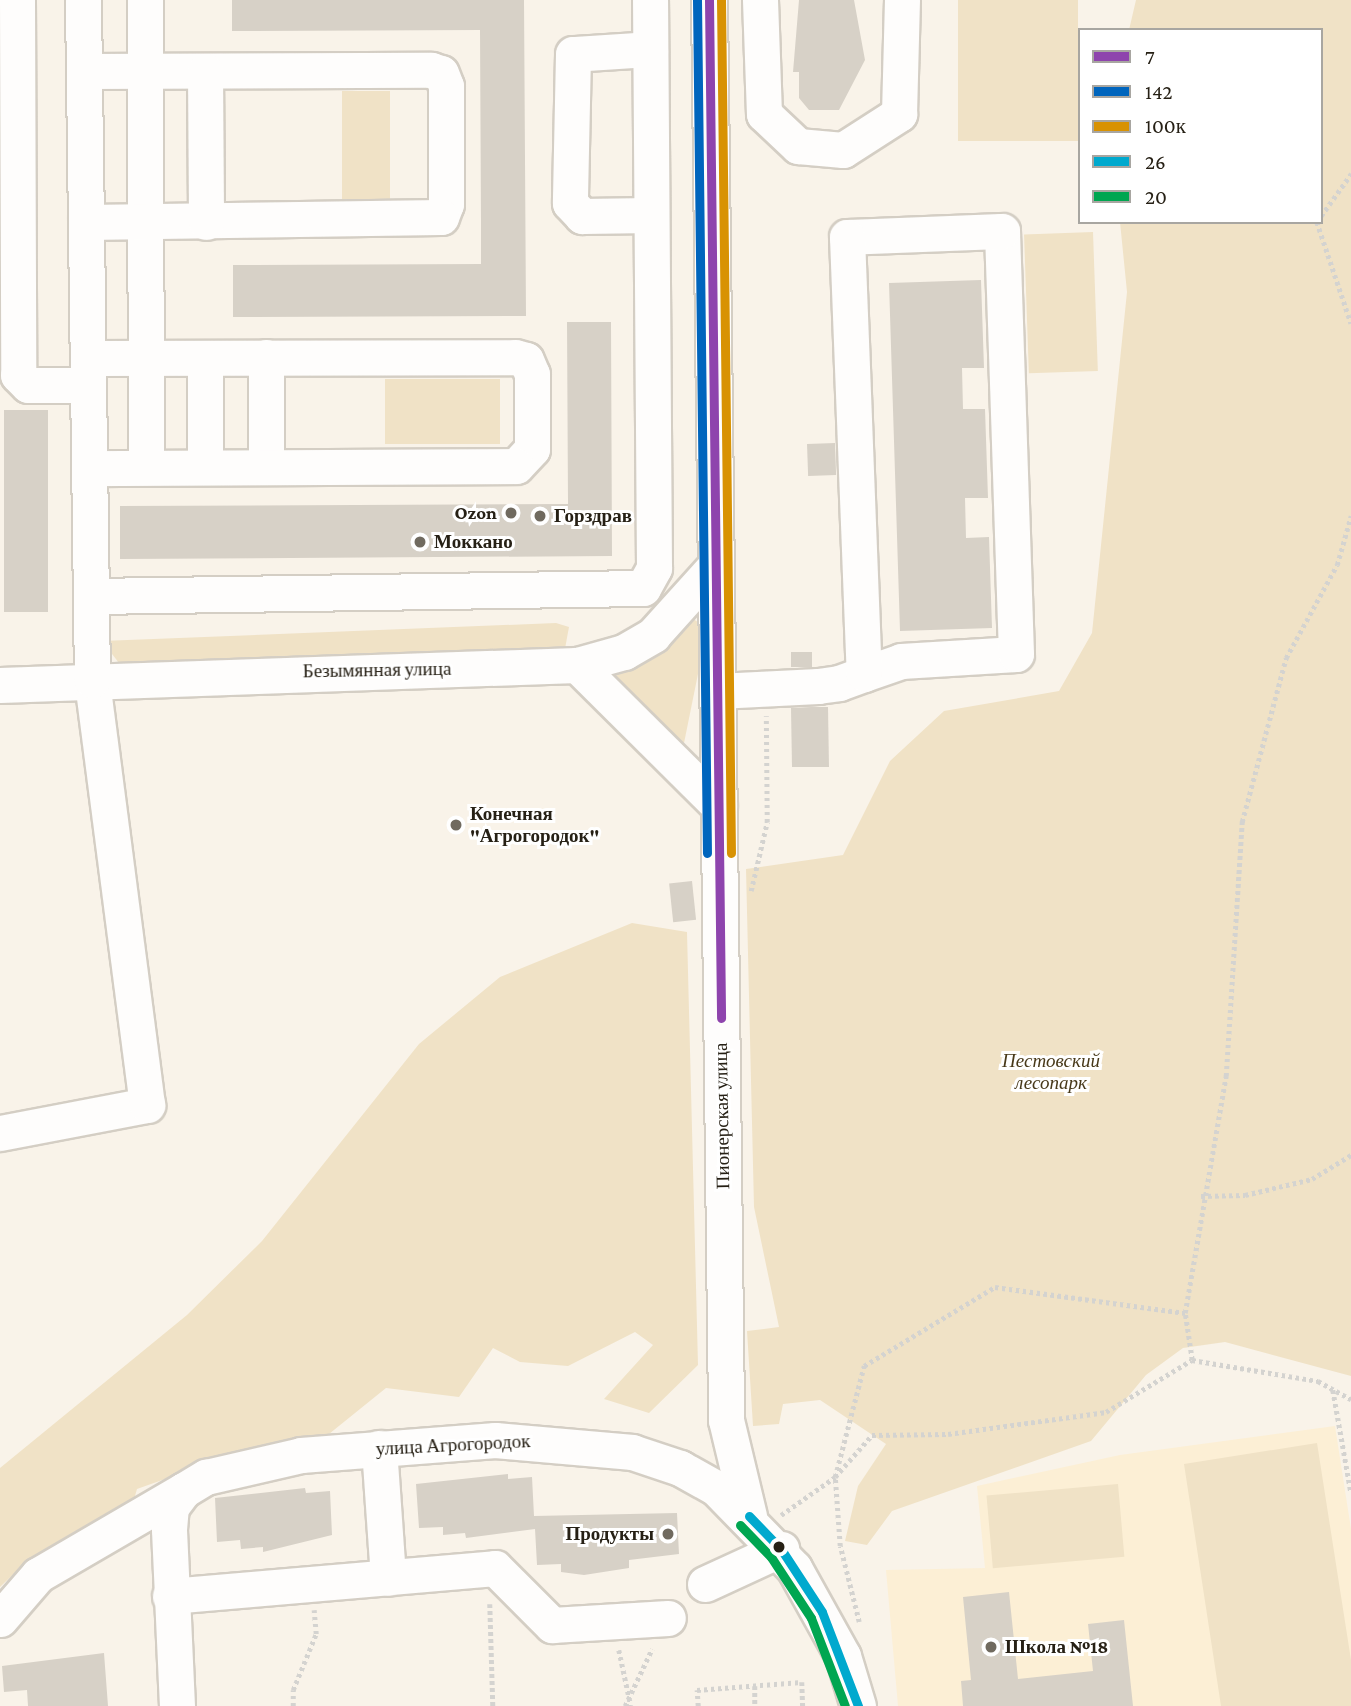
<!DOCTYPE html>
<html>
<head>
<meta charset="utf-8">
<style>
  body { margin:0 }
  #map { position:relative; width:1351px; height:1706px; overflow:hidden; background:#f9f3e9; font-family:"Crimson Pro",serif }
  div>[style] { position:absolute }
  .built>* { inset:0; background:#fcefd5 }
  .green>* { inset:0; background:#f0e2c6; transform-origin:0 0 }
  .building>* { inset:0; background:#d7d1c7; transform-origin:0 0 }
  .path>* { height:4.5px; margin-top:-2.25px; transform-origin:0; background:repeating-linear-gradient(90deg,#d4d3d0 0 3.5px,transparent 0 7px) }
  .roads { filter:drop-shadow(2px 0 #d4cec4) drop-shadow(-2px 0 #d4cec4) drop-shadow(0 2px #d4cec4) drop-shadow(0 -2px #d4cec4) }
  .minor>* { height:35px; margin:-17.5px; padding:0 17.5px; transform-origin:17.5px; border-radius:17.5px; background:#fefdfc }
  .bus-1>* { height:9px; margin:-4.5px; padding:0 4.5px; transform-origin:4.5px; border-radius:4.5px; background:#8e44ad }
  .bus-2>* { height:9px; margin:-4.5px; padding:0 4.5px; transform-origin:4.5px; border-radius:4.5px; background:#0065bd }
  .bus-3>* { height:9px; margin:-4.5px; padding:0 4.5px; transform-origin:4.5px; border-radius:4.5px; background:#d89203 }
  .bus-4>* { height:9px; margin:-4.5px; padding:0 4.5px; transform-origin:4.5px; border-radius:4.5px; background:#00a9ce }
  .bus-5>* { height:9px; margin:-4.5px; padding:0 4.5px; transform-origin:4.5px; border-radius:4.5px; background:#00a651 }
  .dots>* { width:19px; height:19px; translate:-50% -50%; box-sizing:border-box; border:4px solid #fff; border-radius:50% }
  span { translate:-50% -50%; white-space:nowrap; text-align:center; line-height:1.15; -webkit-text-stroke:6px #fff; paint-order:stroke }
  .poi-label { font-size:19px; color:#262015; font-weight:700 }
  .right { translate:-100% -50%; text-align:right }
  .left { translate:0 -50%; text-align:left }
  .street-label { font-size:19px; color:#262015 }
  .park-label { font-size:19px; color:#48391a; font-style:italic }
  .legend { position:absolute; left:1078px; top:28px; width:245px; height:196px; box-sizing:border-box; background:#fff; border:2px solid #a8a6a1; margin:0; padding:9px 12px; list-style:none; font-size:21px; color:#262015 }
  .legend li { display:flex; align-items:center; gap:14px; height:35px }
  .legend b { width:35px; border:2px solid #a8a6a1 }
</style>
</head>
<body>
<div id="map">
  <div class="built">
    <i style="clip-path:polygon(1335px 1426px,1351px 1529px,1351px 1706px,898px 1706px,886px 1570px,985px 1568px,977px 1486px,1120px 1455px)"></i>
  </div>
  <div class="green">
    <i style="left:958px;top:0;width:120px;height:141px"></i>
    <i style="clip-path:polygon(1136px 0,1351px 0,1351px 1376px,1225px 1342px,1183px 1348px,1146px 1375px,1091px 1441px,892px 1511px,867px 1545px,845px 1541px,858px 1486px,886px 1444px,820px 1400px,783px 1404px,779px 1424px,753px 1426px,747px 1331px,779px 1327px,754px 1207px,746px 869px,843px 855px,890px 761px,944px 711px,1059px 691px,1092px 633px,1127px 292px,1120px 222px,1321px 222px,1321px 30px,1129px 30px)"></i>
    <i style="left:342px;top:91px;width:48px;height:110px"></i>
    <i style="left:1093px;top:232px;width:139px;height:69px;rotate:88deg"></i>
    <i style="left:385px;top:379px;width:115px;height:65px"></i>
    <i style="clip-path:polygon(692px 618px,702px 625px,700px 664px,683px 748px,614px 681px,619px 669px)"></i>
    <i style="clip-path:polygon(556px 623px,569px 627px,564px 654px,119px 663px,102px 641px)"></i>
    <i style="clip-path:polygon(632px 923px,687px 932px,698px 1365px,649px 1413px,604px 1399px,653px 1345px,635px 1332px,568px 1366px,520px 1362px,493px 1348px,459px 1397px,386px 1388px,329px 1434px,252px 1448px,137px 1489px,128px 1520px,101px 1524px,28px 1560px,0 1587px,0 1468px,187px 1315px,262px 1241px,419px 1044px,500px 977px)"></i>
    <i style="clip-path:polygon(1317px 1443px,1351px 1660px,1351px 1706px,1221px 1706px,1184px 1464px)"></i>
    <i style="left:1118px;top:1484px;width:73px;height:132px;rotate:85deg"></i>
  </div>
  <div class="building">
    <i style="clip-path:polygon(232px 0,524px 0,526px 316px,233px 317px,233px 265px,481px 264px,481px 225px,480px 30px,232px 31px)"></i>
    <i style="clip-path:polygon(799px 0,854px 0,865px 60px,839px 110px,809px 110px,799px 98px,799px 72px,793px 72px)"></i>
    <i style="clip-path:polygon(981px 280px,984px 368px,962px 368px,963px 409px,985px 409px,988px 498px,965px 498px,966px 538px,989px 537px,992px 628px,900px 631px,889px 283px)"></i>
    <i style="clip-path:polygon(567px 322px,611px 322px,612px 556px,120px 559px,120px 506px,568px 504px)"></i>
    <i style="left:4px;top:410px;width:44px;height:202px"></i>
    <i style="left:835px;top:443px;width:32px;height:28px;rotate:88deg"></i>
    <i style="left:791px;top:652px;width:21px;height:15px"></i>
    <i style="clip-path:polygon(811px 707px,828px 707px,829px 767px,792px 767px,791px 708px)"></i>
    <i style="left:692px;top:881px;width:39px;height:23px;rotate:84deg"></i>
    <i style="clip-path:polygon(508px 1474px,508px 1479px,532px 1477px,534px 1516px,677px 1513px,679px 1554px,629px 1560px,629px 1568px,584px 1575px,561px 1572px,561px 1564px,537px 1565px,535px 1529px,466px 1538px,465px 1533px,443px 1535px,443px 1527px,419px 1528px,416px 1484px)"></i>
    <i style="clip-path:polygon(305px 1488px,306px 1493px,330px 1491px,332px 1535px,263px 1552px,263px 1547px,241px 1549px,240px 1540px,217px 1542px,215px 1498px)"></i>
    <i style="clip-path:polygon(1009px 1592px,1018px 1679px,1093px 1671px,1088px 1624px,1124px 1620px,1133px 1706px,963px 1706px,961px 1681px,971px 1680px,963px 1597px)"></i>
    <i style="clip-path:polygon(104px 1653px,108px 1706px,28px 1706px,27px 1690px,4px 1692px,2px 1666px)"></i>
  </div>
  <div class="path">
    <i style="left:1321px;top:216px;width:52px;rotate:-54.5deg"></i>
    <i style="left:1317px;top:222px;width:107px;rotate:71.4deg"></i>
    <i style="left:751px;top:891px;width:71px;rotate:-76.9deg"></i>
    <i style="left:767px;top:822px;width:106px;rotate:-90.5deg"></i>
    <i style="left:1201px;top:1196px;width:44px;rotate:-1.3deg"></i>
    <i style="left:1245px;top:1195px;width:69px;rotate:-13.4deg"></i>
    <i style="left:1312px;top:1179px;width:46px;rotate:-31.6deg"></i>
    <i style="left:1192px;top:1360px;width:48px;rotate:-98.5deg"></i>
    <i style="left:1185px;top:1313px;width:241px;rotate:-80.2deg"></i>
    <i style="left:1226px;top:1076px;width:255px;rotate:-86.4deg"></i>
    <i style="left:1242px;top:822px;width:170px;rotate:-75deg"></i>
    <i style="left:1286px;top:658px;width:106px;rotate:-61.3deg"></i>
    <i style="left:1337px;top:565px;width:51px;rotate:-74.1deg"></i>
    <i style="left:1333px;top:1390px;width:104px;rotate:80deg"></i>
    <i style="left:781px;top:1515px;width:66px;rotate:-35.1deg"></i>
    <i style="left:835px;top:1477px;width:56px;rotate:-48.6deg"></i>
    <i style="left:872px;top:1435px;width:76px;rotate:-0.8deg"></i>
    <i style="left:948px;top:1434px;width:160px;rotate:-7.9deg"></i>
    <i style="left:1106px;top:1412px;width:100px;rotate:-31.2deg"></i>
    <i style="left:1192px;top:1360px;width:128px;rotate:9.5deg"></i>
    <i style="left:1318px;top:1381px;width:38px;rotate:29deg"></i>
    <i style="left:490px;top:1604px;width:102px;rotate:88.3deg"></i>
    <i style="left:859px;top:1622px;width:78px;rotate:-104deg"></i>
    <i style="left:840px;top:1546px;width:69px;rotate:-94.1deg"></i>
    <i style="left:835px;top:1477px;width:115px;rotate:-75.4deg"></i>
    <i style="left:864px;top:1366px;width:153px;rotate:-31.1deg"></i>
    <i style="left:995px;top:1287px;width:192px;rotate:7.8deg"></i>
    <i style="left:619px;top:1650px;width:57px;rotate:77.9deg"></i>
    <i style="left:755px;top:1686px;width:20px;rotate:90deg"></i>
    <i style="left:293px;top:1706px;width:16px;rotate:-90deg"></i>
    <i style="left:293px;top:1690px;width:61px;rotate:-67.7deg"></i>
    <i style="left:316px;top:1634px;width:24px;rotate:-95deg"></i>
    <i style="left:625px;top:1706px;width:63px;rotate:-64.7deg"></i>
    <i style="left:698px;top:1706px;width:16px;rotate:-94deg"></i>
    <i style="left:697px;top:1690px;width:105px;rotate:-4.4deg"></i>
    <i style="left:802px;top:1682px;width:24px;rotate:88deg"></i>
  </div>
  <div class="roads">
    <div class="minor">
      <i style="left:17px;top:0;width:375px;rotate:89.8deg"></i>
      <i style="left:18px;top:375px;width:14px;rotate:45deg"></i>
      <i style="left:28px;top:385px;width:60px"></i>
      <i style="left:145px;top:0;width:467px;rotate:89.9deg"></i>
      <i style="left:709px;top:0;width:1420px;rotate:89.31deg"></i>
      <i style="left:726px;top:1420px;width:99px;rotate:76.5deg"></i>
      <i style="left:760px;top:0;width:114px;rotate:88deg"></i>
      <i style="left:764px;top:114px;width:47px;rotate:43.3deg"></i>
      <i style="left:798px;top:146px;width:45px;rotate:5.1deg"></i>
      <i style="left:843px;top:150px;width:67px;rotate:-32.7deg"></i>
      <i style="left:899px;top:114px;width:114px;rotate:-88.5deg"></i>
      <i style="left:650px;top:49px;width:77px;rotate:176.3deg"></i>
      <i style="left:573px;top:54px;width:149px;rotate:91.2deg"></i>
      <i style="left:570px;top:203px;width:18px;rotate:47deg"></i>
      <i style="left:582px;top:216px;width:69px;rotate:-0.8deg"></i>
      <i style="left:84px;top:71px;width:347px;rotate:-0.2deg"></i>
      <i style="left:431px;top:70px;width:10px;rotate:17deg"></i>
      <i style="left:441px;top:73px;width:14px;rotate:69deg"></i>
      <i style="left:446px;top:86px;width:118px;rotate:90deg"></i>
      <i style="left:446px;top:204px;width:14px;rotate:111deg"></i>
      <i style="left:441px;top:217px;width:355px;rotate:179.2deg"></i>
      <i style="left:205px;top:71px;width:151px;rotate:89.6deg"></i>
      <i style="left:266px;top:357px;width:110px;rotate:90deg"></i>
      <i style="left:88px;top:358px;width:427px;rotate:-0.1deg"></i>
      <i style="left:515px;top:357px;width:11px;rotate:15deg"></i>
      <i style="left:526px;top:360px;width:15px;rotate:67deg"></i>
      <i style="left:532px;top:374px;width:75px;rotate:90deg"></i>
      <i style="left:532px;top:449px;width:23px;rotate:133deg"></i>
      <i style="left:516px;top:466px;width:427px;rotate:179.7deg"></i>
      <i style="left:205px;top:358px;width:109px;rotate:90deg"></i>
      <i style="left:91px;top:596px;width:552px;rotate:-0.83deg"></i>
      <i style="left:643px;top:588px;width:23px;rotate:-61deg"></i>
      <i style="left:654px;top:568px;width:568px;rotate:-90.4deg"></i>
      <i style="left:577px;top:665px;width:200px;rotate:44.8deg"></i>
      <i style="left:0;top:685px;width:577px;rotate:-1.99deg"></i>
      <i style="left:577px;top:665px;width:49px;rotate:-15.5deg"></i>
      <i style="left:624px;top:652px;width:34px;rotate:-30deg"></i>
      <i style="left:653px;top:635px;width:94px;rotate:-48deg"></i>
      <i style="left:717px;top:691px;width:101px;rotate:-2.8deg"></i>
      <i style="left:818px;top:686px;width:21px;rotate:-8deg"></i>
      <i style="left:839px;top:683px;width:27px;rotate:-20deg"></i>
      <i style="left:864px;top:674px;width:39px;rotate:-19deg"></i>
      <i style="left:901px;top:661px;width:115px;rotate:-3.5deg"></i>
      <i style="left:1016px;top:654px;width:423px;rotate:-91.9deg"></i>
      <i style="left:1002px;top:231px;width:155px;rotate:177.8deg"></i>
      <i style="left:847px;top:237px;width:437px;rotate:87.8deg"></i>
      <i style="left:0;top:1133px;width:150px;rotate:-10.8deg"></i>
      <i style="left:147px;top:1105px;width:429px;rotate:-97.4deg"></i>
      <i style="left:92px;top:680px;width:680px;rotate:-90.76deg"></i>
      <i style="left:379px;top:1448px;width:130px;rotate:86deg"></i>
      <i style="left:705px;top:1584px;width:84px;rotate:-24.7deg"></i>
      <i style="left:170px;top:1596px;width:326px;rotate:-4.9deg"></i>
      <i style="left:495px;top:1568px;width:81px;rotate:45deg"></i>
      <i style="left:552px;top:1625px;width:116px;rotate:-3.5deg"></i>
      <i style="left:0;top:1619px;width:58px;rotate:-49.2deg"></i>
      <i style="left:38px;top:1575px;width:169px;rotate:-30.2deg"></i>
      <i style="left:177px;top:1706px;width:177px;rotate:-92.6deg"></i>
      <i style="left:169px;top:1529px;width:22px;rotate:-85deg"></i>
      <i style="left:171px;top:1507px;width:21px;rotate:-53deg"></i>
      <i style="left:184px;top:1490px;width:26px;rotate:-31deg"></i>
      <i style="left:206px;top:1477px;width:98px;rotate:-13deg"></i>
      <i style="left:301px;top:1455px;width:195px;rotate:-4.4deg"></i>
      <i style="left:495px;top:1440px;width:138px;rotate:5deg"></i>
      <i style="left:632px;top:1452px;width:51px;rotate:18.4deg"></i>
      <i style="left:680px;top:1468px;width:41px;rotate:29.1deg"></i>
      <i style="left:716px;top:1488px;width:112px;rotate:45.7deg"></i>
      <i style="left:794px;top:1568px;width:101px;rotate:60.9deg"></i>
      <i style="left:843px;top:1656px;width:52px;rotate:73.3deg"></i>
    </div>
  </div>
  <div class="bus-1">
    <i style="left:709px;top:0;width:1018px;rotate:89.32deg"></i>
  </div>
  <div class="bus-2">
    <i style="left:697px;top:0;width:853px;rotate:89.33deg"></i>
  </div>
  <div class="bus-3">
    <i style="left:721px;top:0;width:853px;rotate:89.33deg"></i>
  </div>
  <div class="bus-4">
    <i style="left:749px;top:1516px;width:46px;rotate:45.9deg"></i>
    <i style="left:781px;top:1549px;width:75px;rotate:56.9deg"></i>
    <i style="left:822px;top:1612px;width:101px;rotate:69deg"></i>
  </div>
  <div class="bus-5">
    <i style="left:740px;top:1525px;width:45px;rotate:45.9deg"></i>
    <i style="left:771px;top:1557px;width:73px;rotate:56.7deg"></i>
    <i style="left:811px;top:1618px;width:94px;rotate:68.9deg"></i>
  </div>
  <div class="dots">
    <i style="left:511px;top:513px;background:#706a5f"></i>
    <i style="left:540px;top:516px;background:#706a5f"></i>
    <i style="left:420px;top:542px;background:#706a5f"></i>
    <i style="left:456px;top:825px;background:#706a5f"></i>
    <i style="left:668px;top:1534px;background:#706a5f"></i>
    <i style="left:779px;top:1547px;background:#262015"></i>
    <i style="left:991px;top:1647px;background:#706a5f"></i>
  </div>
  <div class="poi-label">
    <span class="right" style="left:497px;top:513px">Ozon</span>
    <span class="left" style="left:554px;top:516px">Горздрав</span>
    <span class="left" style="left:434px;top:542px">Моккано</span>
    <span class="left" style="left:470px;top:825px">Конечная<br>"Агрогородок"</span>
    <span class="right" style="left:654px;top:1534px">Продукты</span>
    <span class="left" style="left:1005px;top:1647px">Школа №18</span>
  </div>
  <div class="street-label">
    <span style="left:377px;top:670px;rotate:-1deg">Безымянная улица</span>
    <span style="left:722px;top:1116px;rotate:-91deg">Пионерская улица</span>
    <span style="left:453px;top:1445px;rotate:-3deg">улица Агрогородок</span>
  </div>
  <div class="park-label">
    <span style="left:1051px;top:1072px">Пестовский<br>лесопарк</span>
  </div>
  <ul class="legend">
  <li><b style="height:9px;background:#8e44ad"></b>7</li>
  <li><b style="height:9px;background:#0065bd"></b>142</li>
  <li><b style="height:9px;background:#d89203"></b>100к</li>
  <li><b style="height:9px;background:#00a9ce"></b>26</li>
  <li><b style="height:9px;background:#00a651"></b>20</li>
  </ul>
</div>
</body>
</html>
